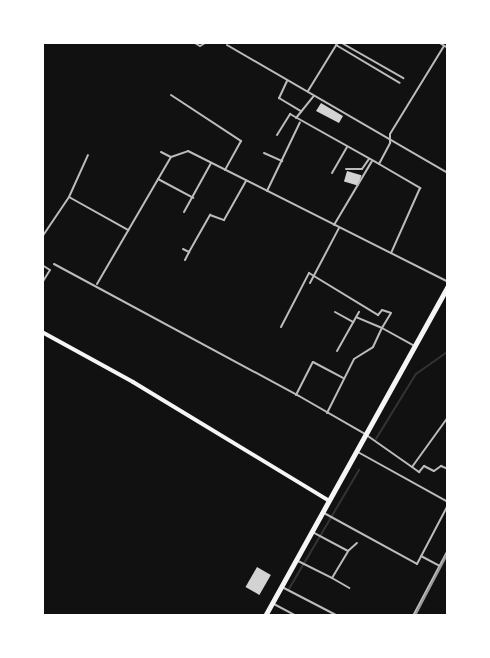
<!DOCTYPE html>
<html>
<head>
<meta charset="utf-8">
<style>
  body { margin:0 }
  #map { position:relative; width:490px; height:658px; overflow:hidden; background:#111; font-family:Mulish,sans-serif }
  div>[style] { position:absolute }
  .stream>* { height:1.5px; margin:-0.75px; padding:0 0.75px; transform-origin:0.75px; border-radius:0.75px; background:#333 }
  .building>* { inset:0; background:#d3d3d3; transform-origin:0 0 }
  .minor>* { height:2px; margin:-1px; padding:0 1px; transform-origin:1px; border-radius:1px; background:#bcbcbc }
  .secondary>* { height:4px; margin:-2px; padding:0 2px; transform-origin:2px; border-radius:2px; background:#f5f5f5 }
  .trunk>* { height:4.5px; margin:-2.25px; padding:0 2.25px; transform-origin:2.25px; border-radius:2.25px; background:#f5f5f5 }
  .rail>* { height:1.5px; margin:-0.75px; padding:0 0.75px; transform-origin:0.75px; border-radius:0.75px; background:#9a9a9a }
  span { translate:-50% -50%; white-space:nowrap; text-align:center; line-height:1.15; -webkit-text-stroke:4.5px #fff; paint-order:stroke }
  .frame { position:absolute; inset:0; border:44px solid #fff; pointer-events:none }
</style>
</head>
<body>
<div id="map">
  <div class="stream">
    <i style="left:376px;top:439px;width:76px;rotate:-58.4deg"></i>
    <i style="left:416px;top:374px;width:39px;rotate:-35deg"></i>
    <i style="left:289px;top:589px;width:138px;rotate:-59.5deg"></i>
  </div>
  <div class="building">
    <i style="clip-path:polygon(321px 103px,343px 116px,339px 123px,316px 111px)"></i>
    <i style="left:347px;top:171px;width:15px;height:11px;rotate:16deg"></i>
    <i style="left:257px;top:567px;width:16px;height:23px;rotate:30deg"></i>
  </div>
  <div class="minor">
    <i style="left:193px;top:42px;width:8px;rotate:30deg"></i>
    <i style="left:200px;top:46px;width:8px;rotate:-30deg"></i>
    <i style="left:340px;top:42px;width:73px;rotate:29.7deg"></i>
    <i style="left:438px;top:42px;width:12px;rotate:31deg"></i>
    <i style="left:227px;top:45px;width:255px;rotate:30.1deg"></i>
    <i style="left:336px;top:45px;width:74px;rotate:30.7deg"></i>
    <i style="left:287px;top:81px;width:19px;rotate:115deg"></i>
    <i style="left:279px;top:98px;width:26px;rotate:31deg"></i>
    <i style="left:308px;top:91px;width:57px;rotate:-58.5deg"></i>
    <i style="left:171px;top:95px;width:84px;rotate:33.3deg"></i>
    <i style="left:241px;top:141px;width:33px;rotate:119deg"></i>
    <i style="left:296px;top:118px;width:28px;rotate:-51deg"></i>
    <i style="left:277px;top:135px;width:25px;rotate:-58deg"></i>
    <i style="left:290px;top:114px;width:102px;rotate:29.3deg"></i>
    <i style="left:379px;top:164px;width:24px;rotate:-62deg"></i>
    <i style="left:390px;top:143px;width:9px;rotate:-90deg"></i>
    <i style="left:390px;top:134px;width:103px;rotate:-58.5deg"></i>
    <i style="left:161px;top:152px;width:11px;rotate:27deg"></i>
    <i style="left:264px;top:153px;width:20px;rotate:24deg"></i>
    <i style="left:379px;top:164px;width:48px;rotate:30.3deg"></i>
    <i style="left:420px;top:188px;width:71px;rotate:114deg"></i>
    <i style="left:346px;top:169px;width:16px"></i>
    <i style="left:362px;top:169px;width:12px;rotate:-55deg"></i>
    <i style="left:332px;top:173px;width:30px;rotate:-60deg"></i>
    <i style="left:158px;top:179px;width:40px;rotate:28deg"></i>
    <i style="left:267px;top:191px;width:76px;rotate:-64.4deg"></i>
    <i style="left:69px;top:197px;width:46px;rotate:-65.7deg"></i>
    <i style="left:184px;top:212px;width:56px;rotate:-61.1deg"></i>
    <i style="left:334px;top:225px;width:74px;rotate:-59.3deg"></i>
    <i style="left:42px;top:237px;width:48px;rotate:-56deg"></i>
    <i style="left:69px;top:197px;width:68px;rotate:29.2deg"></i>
    <i style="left:183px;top:249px;width:7px;rotate:27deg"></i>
    <i style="left:189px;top:252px;width:43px;rotate:-60.4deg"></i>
    <i style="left:210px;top:215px;width:15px;rotate:20deg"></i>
    <i style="left:224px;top:220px;width:45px;rotate:-60.6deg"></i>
    <i style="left:185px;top:260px;width:9px;rotate:-63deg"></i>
    <i style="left:54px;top:264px;width:278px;rotate:28.3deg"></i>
    <i style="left:299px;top:396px;width:76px;rotate:29.9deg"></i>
    <i style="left:365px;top:434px;width:57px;rotate:35.1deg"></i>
    <i style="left:412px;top:467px;width:62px;rotate:-54.2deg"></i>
    <i style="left:42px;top:265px;width:9px;rotate:32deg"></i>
    <i style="left:50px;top:270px;width:15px;rotate:122deg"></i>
    <i style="left:310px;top:283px;width:62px;rotate:-62.2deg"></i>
    <i style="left:97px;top:284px;width:147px;rotate:-59.8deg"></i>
    <i style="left:171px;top:157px;width:18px;rotate:-19deg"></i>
    <i style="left:188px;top:151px;width:291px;rotate:26.7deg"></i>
    <i style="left:335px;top:312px;width:21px;rotate:29deg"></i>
    <i style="left:281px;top:327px;width:61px;rotate:-62.6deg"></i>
    <i style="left:309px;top:273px;width:81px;rotate:31.3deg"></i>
    <i style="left:378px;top:315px;width:6px;rotate:-51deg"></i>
    <i style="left:382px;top:310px;width:9px;rotate:18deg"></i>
    <i style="left:391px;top:313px;width:17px;rotate:121deg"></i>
    <i style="left:382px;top:328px;width:28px;rotate:-157deg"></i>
    <i style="left:337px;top:351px;width:45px;rotate:-60.6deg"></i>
    <i style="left:296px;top:395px;width:37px;rotate:-63deg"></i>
    <i style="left:313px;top:362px;width:34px;rotate:28deg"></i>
    <i style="left:327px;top:413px;width:60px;rotate:-63.4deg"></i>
    <i style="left:354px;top:359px;width:22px;rotate:-32deg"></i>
    <i style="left:373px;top:347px;width:21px;rotate:-65deg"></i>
    <i style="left:382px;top:328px;width:37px;rotate:29deg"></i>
    <i style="left:356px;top:451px;width:105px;rotate:29deg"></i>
    <i style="left:412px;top:467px;width:9px;rotate:36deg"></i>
    <i style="left:419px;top:472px;width:8px;rotate:-50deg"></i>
    <i style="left:424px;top:466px;width:11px;rotate:27deg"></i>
    <i style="left:434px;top:471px;width:9px;rotate:-36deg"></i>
    <i style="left:441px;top:466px;width:8px;rotate:23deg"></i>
    <i style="left:324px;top:513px;width:106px;rotate:28.7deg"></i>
    <i style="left:417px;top:564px;width:67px;rotate:-62.3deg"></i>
    <i style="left:348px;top:551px;width:12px;rotate:-42deg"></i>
    <i style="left:421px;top:556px;width:21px;rotate:28deg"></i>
    <i style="left:296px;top:560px;width:40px;rotate:26.6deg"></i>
    <i style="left:332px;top:578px;width:31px;rotate:-59deg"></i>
    <i style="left:348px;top:551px;width:40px;rotate:-152deg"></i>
    <i style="left:332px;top:578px;width:20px;rotate:30deg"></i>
    <i style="left:282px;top:587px;width:63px;rotate:27.4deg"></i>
    <i style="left:272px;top:603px;width:27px;rotate:28deg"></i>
    <i style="left:413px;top:616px;width:75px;rotate:-62.1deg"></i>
  </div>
  <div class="secondary">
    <i style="left:42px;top:332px;width:104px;rotate:28.8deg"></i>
    <i style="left:133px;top:382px;width:228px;rotate:31.2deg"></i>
  </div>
  <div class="trunk">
    <i style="left:265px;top:616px;width:377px;rotate:-61deg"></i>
  </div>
  <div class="rail">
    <i style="left:415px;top:616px;width:71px;rotate:-62.4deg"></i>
  </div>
  <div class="frame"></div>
</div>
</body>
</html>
